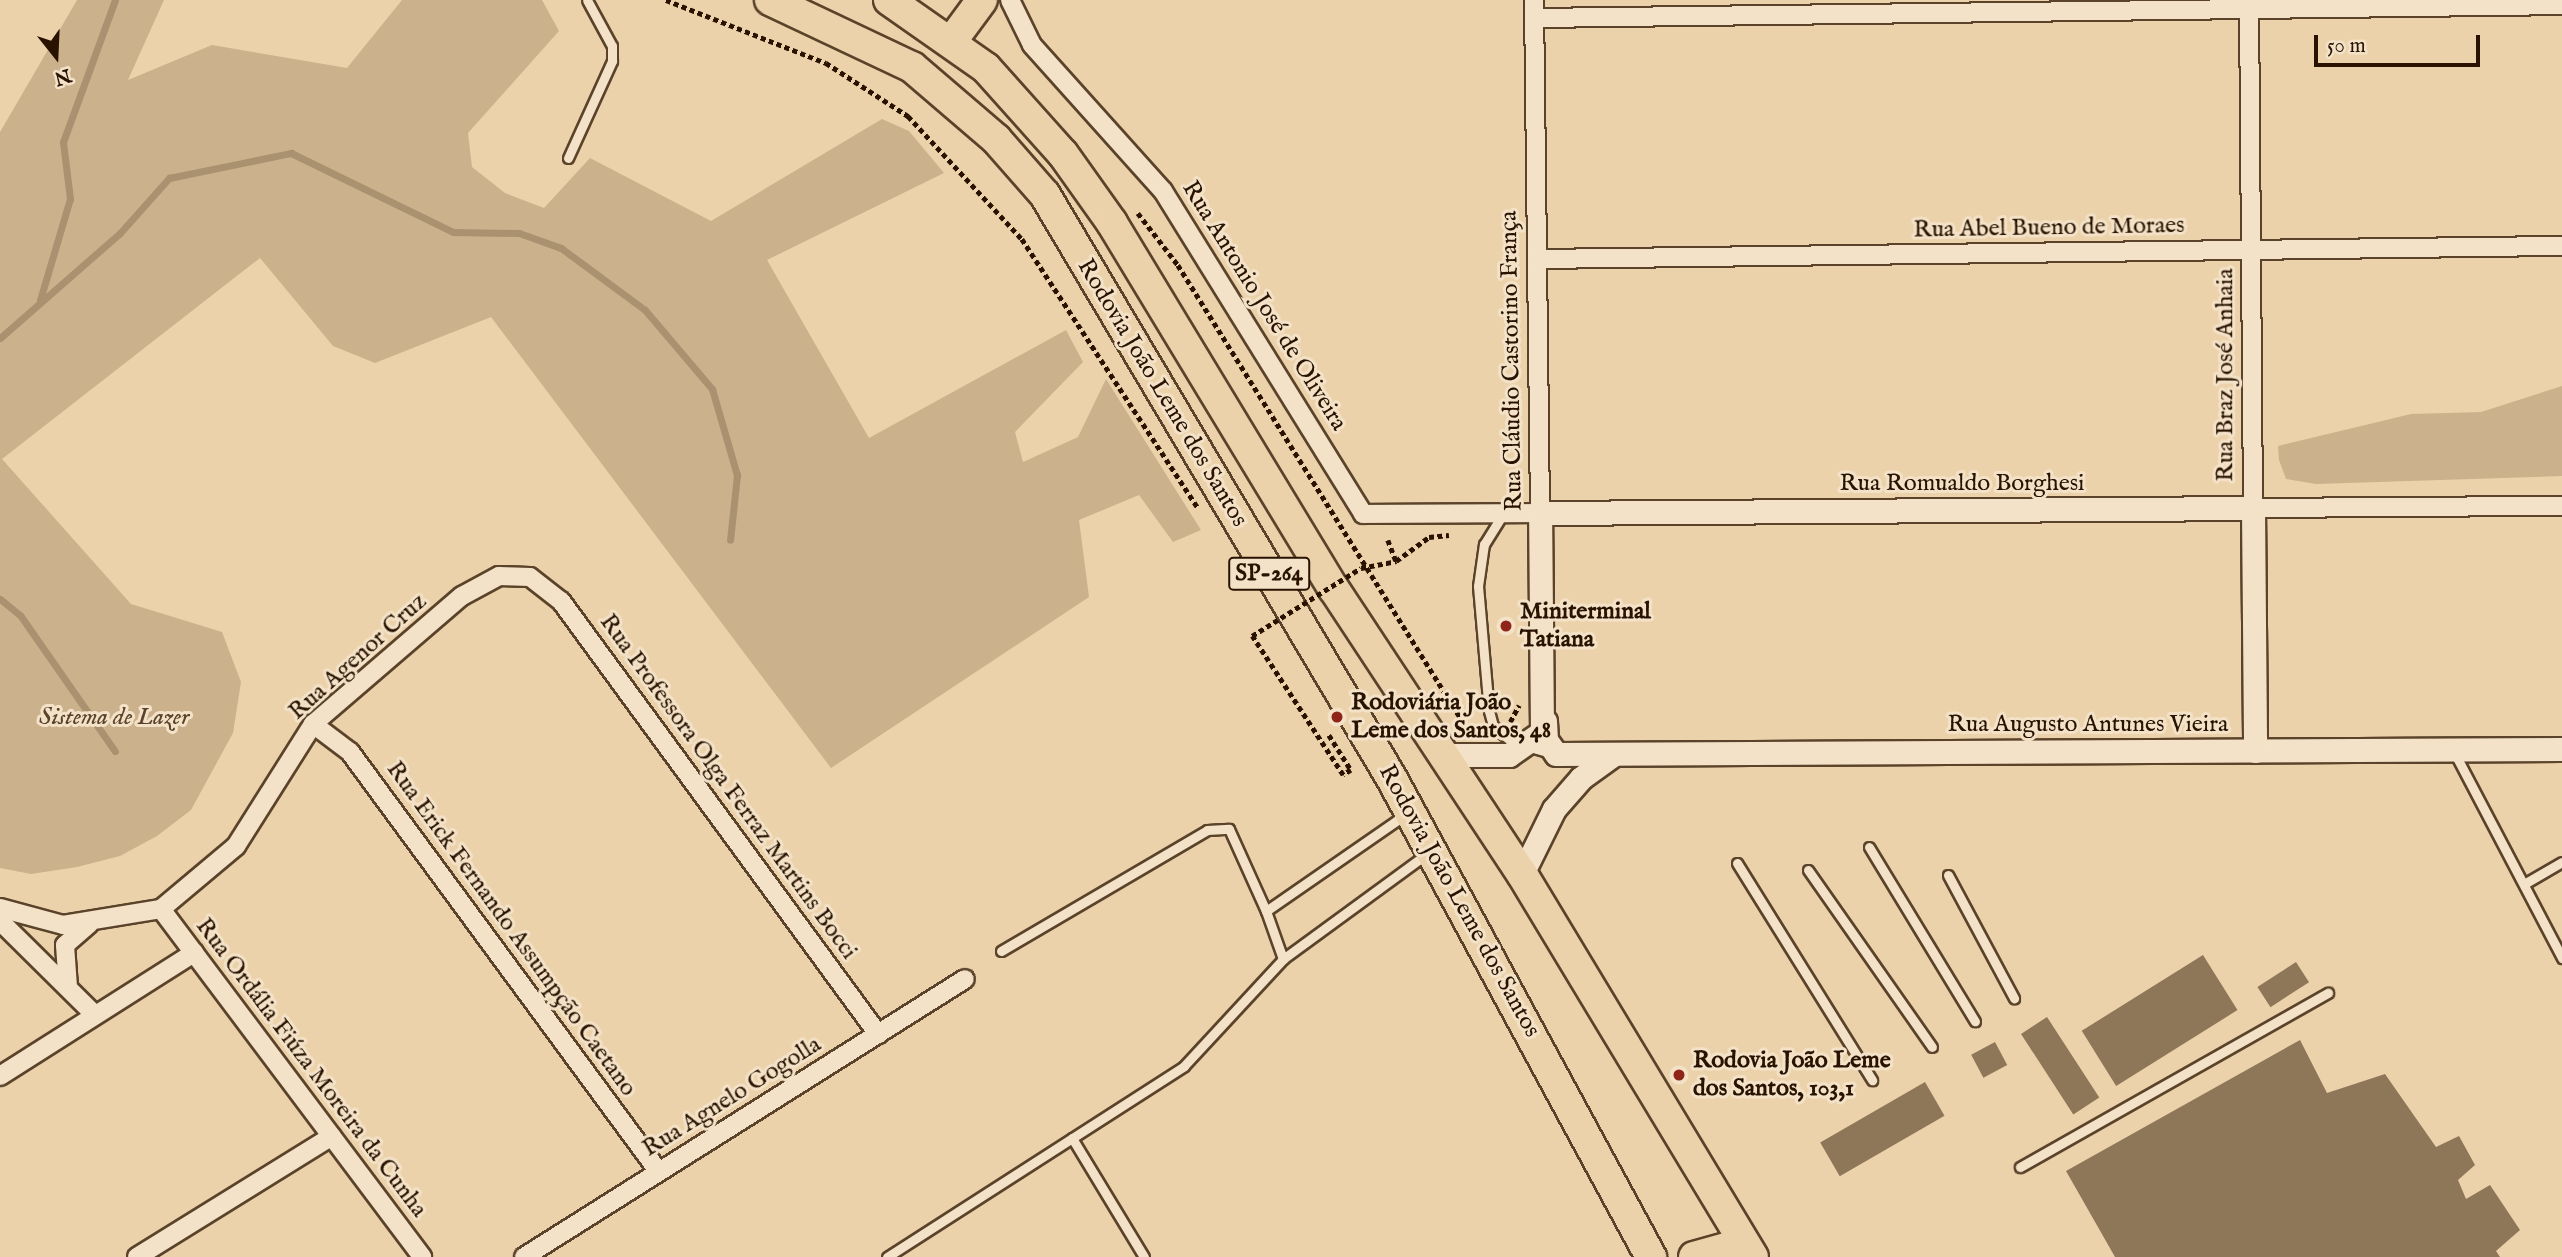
<!DOCTYPE html>
<html>
<head>
<meta charset="utf-8">
<style>
  body { margin:0 }
  #map { position:relative; width:2562px; height:1257px; overflow:hidden; background:#ecd2aa; font-family:"IM FELL English",serif }
  div>[style] { position:absolute }
  .green>* { inset:0; background:#cbb28d }
  .stream>* { height:7px; margin:-3.5px; padding:0 3.5px; transform-origin:3.5px; border-radius:3.5px; background:#aa9170 }
  .building>* { inset:0; background:#8e7658; transform-origin:0 0 }
  .path>* { height:4.5px; margin-top:-2.25px; transform-origin:0; background:repeating-linear-gradient(90deg,#291300 0 5px,transparent 0 8.5px) }
  .roads { filter:drop-shadow(2px 0 #5a432a) drop-shadow(-2px 0 #5a432a) drop-shadow(0 2px #5a432a) drop-shadow(0 -2px #5a432a) }
  .service>* { height:9px; margin:-4.5px; padding:0 4.5px; transform-origin:4.5px; border-radius:4.5px; background:#f3e2c8 }
  .minor>* { height:18px; margin:-9px; padding:0 9px; transform-origin:9px; border-radius:9px; background:#f3e2c8 }
  .tertiary>* { height:23px; margin:-11.5px; padding:0 11.5px; transform-origin:11.5px; border-radius:11.5px; background:#f3e2c8 }
  .primary>* { height:30px; margin:-15px; padding:0 15px; transform-origin:15px; border-radius:15px; background:#ecd2aa }
  .path-bridge>* { height:4.5px; margin-top:-2.25px; transform-origin:0; background:repeating-linear-gradient(90deg,#291300 0 5px,transparent 0 8.5px) }
  .dots>* { width:19px; height:19px; translate:-50% -50%; box-sizing:border-box; border:4px solid #f3e2c8; border-radius:50% }
  span { translate:-50% -50%; white-space:nowrap; text-align:center; line-height:1.15; -webkit-text-stroke:6px #f3e2c8; paint-order:stroke }
  .shield-label span { padding:2px 5px; background:#f3e2c8; border:2px solid; border-radius:5px; -webkit-text-stroke-width:0 }
  .shield-label { font-size:23px; color:#291300; font-weight:700 }
  .street-label { font-size:24px; color:#291300 }
  .poi-label { font-size:24px; color:#291300; font-weight:700 }
  .left { translate:0 -50%; text-align:left }
  .park-label { font-size:24px; color:#5a432a; font-style:italic }
  .north { position:absolute; left:21px; top:21px; width:70px; height:70px; -webkit-text-stroke:5px #f3e2c8; paint-order:stroke; rotate:162deg; font-size:19px; font-weight:700; line-height:28px; text-align:center; color:#291300 }
  .north::after { content:''; display:block; margin:auto; width:24px; height:32px; background:#291300; clip-path:polygon(50% 0,100% 100%,50% 72%,0 100%) }
  .scale { position:absolute; left:2314px; top:35px; width:166px; height:32px; box-sizing:border-box; border:4px solid #291300; border-top:0; padding-left:9px; font-size:21px; line-height:24px; white-space:nowrap; color:#291300; -webkit-text-stroke:5px #f3e2c8; paint-order:stroke }
</style>
</head>
<body>
<div id="map">
  <div class="green">
    <i style="clip-path:polygon(77px 0,164px 0,128px 80px,212px 45px,347px 68px,402px 0,542px 0,559px 31px,468px 133px,472px 167px,505px 193px,544px 208px,590px 158px,711px 221px,882px 119px,909px 131px,944px 173px,767px 260px,869px 438px,1066px 330px,1083px 362px,1015px 432px,1023px 462px,1078px 437px,1106px 379px,1201px 530px,1173px 542px,1139px 495px,1079px 520px,1089px 597px,831px 768px,491px 317px,375px 363px,333px 346px,260px 258px,2px 459px,131px 604px,222px 632px,241px 682px,233px 733px,191px 810px,157px 836px,120px 856px,77px 867px,31px 874px,0 868px,0 132px)"></i>
    <i style="clip-path:polygon(2562px 386px,2562px 476px,2316px 484px,2286px 479px,2279px 460px,2278px 446px,2411px 414px,2481px 412px)"></i>
  </div>
  <div class="stream">
    <i style="left:40px;top:300px;width:105px;rotate:-73.5deg"></i>
    <i style="left:70px;top:199px;width:57px;rotate:-97deg"></i>
    <i style="left:63px;top:142px;width:151px;rotate:-69.9deg"></i>
    <i style="left:0;top:338px;width:159px;rotate:-41.2deg"></i>
    <i style="left:120px;top:233px;width:74px;rotate:-48.3deg"></i>
    <i style="left:169px;top:178px;width:125px;rotate:-11.6deg"></i>
    <i style="left:291px;top:153px;width:180px;rotate:26deg"></i>
    <i style="left:453px;top:232px;width:66px;rotate:0.9deg"></i>
    <i style="left:519px;top:233px;width:45px;rotate:19.7deg"></i>
    <i style="left:561px;top:248px;width:104px;rotate:36.4deg"></i>
    <i style="left:645px;top:310px;width:104px;rotate:49.7deg"></i>
    <i style="left:712px;top:389px;width:90px;rotate:73.8deg"></i>
    <i style="left:737px;top:475px;width:65px;rotate:96.1deg"></i>
    <i style="left:0;top:599px;width:26px;rotate:39deg"></i>
    <i style="left:20px;top:615px;width:166px;rotate:55.1deg"></i>
  </div>
  <div class="building">
    <i style="left:2203px;top:955px;width:65px;height:143px;rotate:58deg"></i>
    <i style="left:2296px;top:962px;width:24px;height:46px;rotate:57deg"></i>
    <i style="left:2047px;top:1017px;width:96px;height:31px;rotate:57deg"></i>
    <i style="clip-path:polygon(2300px 1040px,2327px 1093px,2385px 1074px,2436px 1147px,2459px 1136px,2475px 1165px,2458px 1180px,2466px 1199px,2490px 1185px,2520px 1230px,2496px 1251px,2500px 1257px,2115px 1257px,2066px 1171px)"></i>
    <i style="left:1995px;top:1042px;width:26px;height:27px;rotate:62deg"></i>
    <i style="left:1925px;top:1082px;width:39px;height:121px;rotate:60deg"></i>
  </div>
  <div class="path">
    <i style="left:666px;top:0;width:172px;rotate:21.5deg"></i>
    <i style="left:826px;top:63px;width:98px;rotate:32.9deg"></i>
    <i style="left:908px;top:116px;width:168px;rotate:47.2deg"></i>
    <i style="left:1022px;top:239px;width:321px;rotate:56.8deg"></i>
    <i style="left:1138px;top:213px;width:66px;rotate:52.4deg"></i>
    <i style="left:1178px;top:265px;width:552px;rotate:58.04deg"></i>
    <i style="left:1388px;top:540px;width:22px;rotate:69deg"></i>
    <i style="left:1396px;top:561px;width:41px;rotate:-36deg"></i>
    <i style="left:1429px;top:537px;width:20px;rotate:-6deg"></i>
    <i style="left:1510px;top:722px;width:19px;rotate:-62deg"></i>
    <i style="left:1329px;top:735px;width:41px;rotate:57.8deg"></i>
    <i style="left:1351px;top:770px;width:9px;rotate:148deg"></i>
  </div>
  <div class="roads">
    <div class="service">
      <i style="left:568px;top:158px;width:107px;rotate:-65.6deg"></i>
      <i style="left:612px;top:61px;width:15px;rotate:-90deg"></i>
      <i style="left:612px;top:46px;width:52px;rotate:-118.5deg"></i>
      <i style="left:1503px;top:514px;width:36px;rotate:122deg"></i>
      <i style="left:1484px;top:544px;width:42px;rotate:98.1deg"></i>
      <i style="left:1478px;top:586px;width:125px;rotate:85deg"></i>
      <i style="left:1489px;top:711px;width:16px;rotate:75deg"></i>
      <i style="left:1493px;top:726px;width:25px;rotate:40deg"></i>
      <i style="left:1512px;top:742px;width:41px;rotate:15.8deg"></i>
      <i style="left:2454px;top:752px;width:233px;rotate:62.3deg"></i>
      <i style="left:1869px;top:847px;width:204px;rotate:58.7deg"></i>
      <i style="left:1737px;top:863px;width:256px;rotate:58.1deg"></i>
      <i style="left:1808px;top:870px;width:216px;rotate:55deg"></i>
      <i style="left:1948px;top:875px;width:140px;rotate:61.8deg"></i>
      <i style="left:2524px;top:884px;width:44px;rotate:-30.1deg"></i>
      <i style="left:1266px;top:911px;width:51px;rotate:70.5deg"></i>
      <i style="left:1001px;top:951px;width:239px;rotate:-30.4deg"></i>
      <i style="left:1207px;top:830px;width:22px;rotate:-3deg"></i>
      <i style="left:1229px;top:829px;width:90px;rotate:65.7deg"></i>
      <i style="left:1266px;top:911px;width:170px;rotate:-34.7deg"></i>
      <i style="left:1072px;top:1138px;width:139px;rotate:58.8deg"></i>
      <i style="left:2020px;top:1167px;width:354px;rotate:-29.5deg"></i>
      <i style="left:887px;top:1257px;width:353px;rotate:-32.7deg"></i>
      <i style="left:1184px;top:1066px;width:146px;rotate:-47.2deg"></i>
      <i style="left:1283px;top:959px;width:180px;rotate:-36.2deg"></i>
    </div>
    <div class="minor">
      <i style="left:1010px;top:0;width:50px;rotate:63.9deg"></i>
      <i style="left:1032px;top:45px;width:196px;rotate:48.1deg"></i>
      <i style="left:1163px;top:191px;width:380px;rotate:58.2deg"></i>
      <i style="left:1363px;top:514px;width:177px;rotate:-0.3deg"></i>
      <i style="left:1540px;top:513px;width:513px;rotate:-90.67deg"></i>
      <i style="left:2249px;top:0;width:508px;rotate:89.55deg"></i>
      <i style="left:2253px;top:508px;width:309px;rotate:-0.4deg"></i>
      <i style="left:1534px;top:18px;width:1028px;rotate:-0.72deg"></i>
      <i style="left:1537px;top:259px;width:1025px;rotate:-0.73deg"></i>
      <i style="left:313px;top:724px;width:46px;rotate:37.1deg"></i>
      <i style="left:350px;top:752px;width:521px;rotate:53.66deg"></i>
      <i style="left:0;top:908px;width:65px;rotate:15.1deg"></i>
      <i style="left:63px;top:925px;width:99px;rotate:-9.3deg"></i>
      <i style="left:161px;top:909px;width:98px;rotate:-40deg"></i>
      <i style="left:236px;top:846px;width:144px;rotate:-57.7deg"></i>
      <i style="left:313px;top:724px;width:196px;rotate:-40.7deg"></i>
      <i style="left:462px;top:596px;width:42px;rotate:-28.4deg"></i>
      <i style="left:499px;top:576px;width:31px;rotate:2deg"></i>
      <i style="left:530px;top:577px;width:39px;rotate:38deg"></i>
      <i style="left:561px;top:601px;width:537px;rotate:53.79deg"></i>
      <i style="left:161px;top:909px;width:435px;rotate:53.1deg"></i>
      <i style="left:0;top:921px;width:134px;rotate:44.7deg"></i>
      <i style="left:68px;top:987px;width:42px;rotate:-94.1deg"></i>
      <i style="left:65px;top:945px;width:32px;rotate:-41deg"></i>
      <i style="left:0;top:1076px;width:230px;rotate:-32.4deg"></i>
      <i style="left:137px;top:1257px;width:229px;rotate:-31.8deg"></i>
      <i style="left:524px;top:1257px;width:521px;rotate:-32.23deg"></i>
    </div>
    <div class="tertiary">
      <i style="left:1545px;top:721px;width:19px;rotate:87deg"></i>
      <i style="left:1546px;top:740px;width:17px;rotate:54deg"></i>
      <i style="left:1556px;top:754px;width:1006px;rotate:-0.28deg"></i>
      <i style="left:1448px;top:755px;width:61px"></i>
      <i style="left:1509px;top:755px;width:40px;rotate:-34.9deg"></i>
      <i style="left:1542px;top:732px;width:219px;rotate:-90.5deg"></i>
      <i style="left:1540px;top:513px;width:713px;rotate:-0.4deg"></i>
      <i style="left:2253px;top:508px;width:243px;rotate:89.5deg"></i>
      <i style="left:1522px;top:874px;width:72px;rotate:-63.8deg"></i>
      <i style="left:1554px;top:809px;width:41px;rotate:-48.9deg"></i>
      <i style="left:1581px;top:778px;width:39px;rotate:-36deg"></i>
    </div>
    <div class="primary">
      <i style="left:770px;top:0;width:157px;rotate:25.3deg"></i>
      <i style="left:912px;top:67px;width:111px;rotate:40.6deg"></i>
      <i style="left:996px;top:139px;width:74px;rotate:48.8deg"></i>
      <i style="left:1045px;top:195px;width:679px;rotate:59.28deg"></i>
      <i style="left:1392px;top:779px;width:544px;rotate:61.55deg"></i>
      <i style="left:889px;top:0;width:118px;rotate:35deg"></i>
      <i style="left:986px;top:68px;width:115px;rotate:48.2deg"></i>
      <i style="left:1063px;top:154px;width:85px;rotate:54.6deg"></i>
      <i style="left:1112px;top:223px;width:428px;rotate:58.8deg"></i>
      <i style="left:1334px;top:589px;width:341px;rotate:56.6deg"></i>
      <i style="left:1522px;top:874px;width:447px;rotate:58.9deg"></i>
      <i style="left:951px;top:42px;width:52px;rotate:-53.6deg"></i>
      <i style="left:1694px;top:1257px;width:41px;rotate:-15.8deg"></i>
      <i style="left:1733px;top:1246px;width:20px;rotate:33deg"></i>
    </div>
  </div>
  <div class="path-bridge">
    <i style="left:1343px;top:775px;width:166px;rotate:-123.2deg"></i>
    <i style="left:1252px;top:636px;width:128px;rotate:-32deg"></i>
    <i style="left:1361px;top:568px;width:36px;rotate:-11deg"></i>
  </div>
  <div class="dots">
    <i style="left:1506px;top:626px;background:#8f2418"></i>
    <i style="left:1337px;top:717px;background:#8f2418"></i>
    <i style="left:1679px;top:1075px;background:#8f2418"></i>
  </div>
  <div class="shield-label">
    <span style="left:1269px;top:574px">SP-264</span>
  </div>
  <div class="street-label">
    <span style="left:2049px;top:228px;rotate:-1deg">Rua Abel Bueno de Moraes</span>
    <span style="left:1264px;top:306px;rotate:58deg">Rua Antonio José de Oliveira</span>
    <span style="left:1512px;top:361px;rotate:-91deg">Rua Cláudio Castorino França</span>
    <span style="left:2226px;top:375px;rotate:-90deg">Rua Braz José Anhaia</span>
    <span style="left:1162px;top:393px;rotate:59deg">Rodovia João Leme dos Santos</span>
    <span style="left:1962px;top:484px">Rua Romualdo Borghesi</span>
    <span style="left:358px;top:657px;rotate:-42deg">Rua Agenor Cruz</span>
    <span style="left:2088px;top:725px">Rua Augusto Antunes Vieira</span>
    <span style="left:728px;top:787px;rotate:54deg">Rua Professora Olga Ferraz Martins Bocci</span>
    <span style="left:1459px;top:901px;rotate:61deg">Rodovia João Leme dos Santos</span>
    <span style="left:511px;top:929px;rotate:54deg">Rua Erick Fernando Assumpção Caetano</span>
    <span style="left:311px;top:1068px;rotate:53deg">Rua Ordália Fiúza Moreira da Cunha</span>
    <span style="left:732px;top:1097px;rotate:-32deg">Rua Agnelo Gogolla</span>
  </div>
  <div class="poi-label">
    <span class="left" style="left:1520px;top:626px">Miniterminal<br>Tatiana</span>
    <span class="left" style="left:1351px;top:717px">Rodoviária João<br>Leme dos Santos, 48</span>
    <span class="left" style="left:1693px;top:1075px">Rodovia João Leme<br>dos Santos, 103,1</span>
  </div>
  <div class="park-label">
    <span style="left:114px;top:718px">Sistema de Lazer</span>
  </div>
  <div class="north">N</div>
  <div class="scale">50 m</div>
</div>
</body>
</html>
